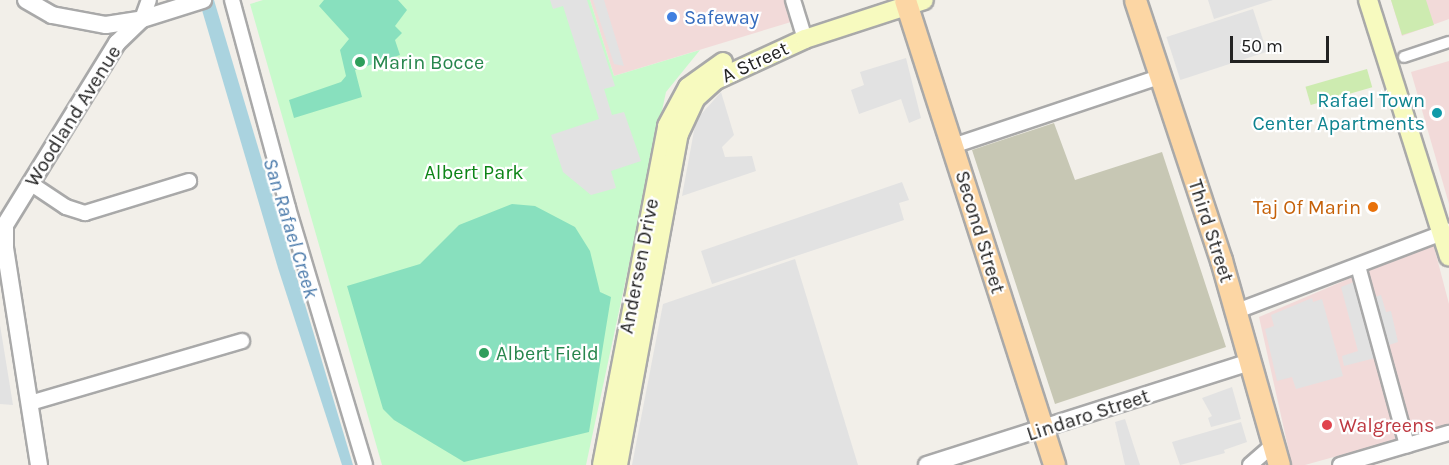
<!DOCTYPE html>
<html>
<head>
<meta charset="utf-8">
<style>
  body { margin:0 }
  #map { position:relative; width:1449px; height:465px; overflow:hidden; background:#f2efe9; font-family:Karla,sans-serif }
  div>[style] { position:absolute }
  .commercial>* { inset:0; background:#f2dad9 }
  .construction>* { inset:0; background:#c7c7b4 }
  .grass>* { inset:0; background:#cdebb0; transform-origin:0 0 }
  .park>* { inset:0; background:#c8facc }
  .pitch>* { inset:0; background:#88e0be }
  .parking>* { inset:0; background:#e2e2e2; transform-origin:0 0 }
  .water>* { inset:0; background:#aad3df }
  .roads { filter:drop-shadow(2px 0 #a9a9a9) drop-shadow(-2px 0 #a9a9a9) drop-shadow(0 2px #a9a9a9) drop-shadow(0 -2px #a9a9a9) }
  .pedestrian>* { height:10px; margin:-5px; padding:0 5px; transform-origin:5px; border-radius:5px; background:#fff }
  .minor>* { height:14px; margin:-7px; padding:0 7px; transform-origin:7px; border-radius:7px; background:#fff }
  .tertiary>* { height:16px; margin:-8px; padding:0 8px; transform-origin:8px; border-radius:8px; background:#fff }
  .secondary>* { height:18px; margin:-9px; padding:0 9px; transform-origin:9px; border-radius:9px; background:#f7fabf }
  .primary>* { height:21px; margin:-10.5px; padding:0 10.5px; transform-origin:10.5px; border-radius:10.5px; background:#fcd6a4 }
  .dots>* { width:16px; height:16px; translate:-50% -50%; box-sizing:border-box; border:3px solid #fff; border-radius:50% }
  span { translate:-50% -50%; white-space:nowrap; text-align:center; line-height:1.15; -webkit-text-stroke:4.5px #fff; paint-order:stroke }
  .shop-label { font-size:20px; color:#366cbe }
  .left { translate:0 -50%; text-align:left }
  .leisure-label { font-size:20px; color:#27864d }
  .street-label { font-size:20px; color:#222 }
  .culture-label { font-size:20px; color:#0d838f }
  .right { translate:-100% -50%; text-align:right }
  .park-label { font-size:20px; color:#0c8416 }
  .food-label { font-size:20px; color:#c56008 }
  .health-label { font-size:20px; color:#be3a42 }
  .water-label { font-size:21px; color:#4a7aab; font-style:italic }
  .scale { position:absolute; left:1230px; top:36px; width:99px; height:27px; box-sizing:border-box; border:3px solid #222; border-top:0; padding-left:8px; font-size:18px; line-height:21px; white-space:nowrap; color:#222; -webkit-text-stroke:4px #fff; paint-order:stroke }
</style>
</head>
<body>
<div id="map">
  <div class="commercial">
    <i style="clip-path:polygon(590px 0,784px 0,791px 22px,614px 76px)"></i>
    <i style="clip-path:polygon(1391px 0,1449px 0,1449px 19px,1402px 36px)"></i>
    <i style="clip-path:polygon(1449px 61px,1449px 204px,1411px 72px)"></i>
    <i style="clip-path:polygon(1433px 243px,1449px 304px,1449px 425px,1305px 465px,1292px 465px,1259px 317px)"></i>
  </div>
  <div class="construction">
    <i style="clip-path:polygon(1054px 123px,1075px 180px,1162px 152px,1226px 347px,1055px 404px,972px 150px)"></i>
  </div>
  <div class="grass">
    <i style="clip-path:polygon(1391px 0,1426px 0,1434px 25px,1402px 35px)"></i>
    <i style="left:1367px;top:69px;width:19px;height:64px;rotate:74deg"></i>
  </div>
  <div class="park">
    <i style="clip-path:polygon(263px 0,590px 0,614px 76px,700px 50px,666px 92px,586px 465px,382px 465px,250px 4px)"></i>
  </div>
  <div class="pitch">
    <i style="clip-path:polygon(324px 0,398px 0,407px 10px,395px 26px,402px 33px,395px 40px,400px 55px,355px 70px,362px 97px,294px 118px,289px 100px,341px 82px,346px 76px,340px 50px,349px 39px,319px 6px)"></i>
    <i style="clip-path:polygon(512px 204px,535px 206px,575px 227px,590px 251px,600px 292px,611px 297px,589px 432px,464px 462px,394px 420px,383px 409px,347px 286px,420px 264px,459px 225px)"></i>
  </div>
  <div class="parking">
    <i style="clip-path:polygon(550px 0,587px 0,615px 86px,604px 89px,612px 115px,624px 112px,641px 161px,611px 171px,616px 188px,591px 195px,563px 172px,551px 135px,599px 119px,563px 6px,553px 9px)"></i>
    <i style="clip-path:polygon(593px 0,604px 0,624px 66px,614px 64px)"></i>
    <i style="clip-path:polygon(1208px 0,1273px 0,1214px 19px)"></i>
    <i style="left:1253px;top:9px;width:45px;height:91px;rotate:72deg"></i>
    <i style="clip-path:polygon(906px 58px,921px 118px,909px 123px,901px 99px,859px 114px,851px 90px,864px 85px,860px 72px)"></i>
    <i style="clip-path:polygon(721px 92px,734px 135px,722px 147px,725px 157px,752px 156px,756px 171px,682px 196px,696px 120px)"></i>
    <i style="clip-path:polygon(902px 182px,909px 200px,899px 203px,904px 220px,712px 284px,701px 251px)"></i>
    <i style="clip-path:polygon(795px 259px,858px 465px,632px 465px,663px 304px)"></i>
    <i style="clip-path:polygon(1354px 282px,1375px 358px,1344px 366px,1342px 356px,1358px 351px,1341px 287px)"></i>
    <i style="clip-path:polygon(1381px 295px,1386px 312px,1391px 311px,1398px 342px,1386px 346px,1372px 298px)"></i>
    <i style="clip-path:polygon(1312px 298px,1313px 302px,1322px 299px,1343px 376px,1296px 389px,1292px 377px,1277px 381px,1265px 329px,1274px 326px,1271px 315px)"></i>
    <i style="clip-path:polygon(0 325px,13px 405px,0 404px)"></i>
    <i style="clip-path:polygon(1232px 387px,1241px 419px,1211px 427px,1208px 418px,1212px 416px,1202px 398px)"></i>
    <i style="clip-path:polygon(1125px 419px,1140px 465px,1125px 465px,1115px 422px)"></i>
    <i style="clip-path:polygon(1241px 422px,1247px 442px,1224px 450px,1225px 453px,1180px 465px,1172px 442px)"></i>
  </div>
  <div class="water">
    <i style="clip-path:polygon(199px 0,214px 0,353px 465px,342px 465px,278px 268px)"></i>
  </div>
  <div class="roads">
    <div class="pedestrian">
      <i style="left:1404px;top:57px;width:47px;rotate:-18.4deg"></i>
    </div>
    <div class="minor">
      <i style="left:232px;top:0;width:215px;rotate:74.9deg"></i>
      <i style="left:288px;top:208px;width:268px;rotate:73.3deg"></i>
      <i style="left:793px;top:0;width:41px;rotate:72.9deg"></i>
      <i style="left:142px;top:19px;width:20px;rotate:-70deg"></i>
      <i style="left:953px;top:146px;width:217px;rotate:-18.5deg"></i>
      <i style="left:30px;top:183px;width:43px;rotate:33.7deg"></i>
      <i style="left:66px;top:207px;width:20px;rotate:18deg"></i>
      <i style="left:85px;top:213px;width:109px;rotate:-17.1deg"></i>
      <i style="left:1358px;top:266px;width:186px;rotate:74.7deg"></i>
      <i style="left:1237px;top:311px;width:226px;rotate:-20.8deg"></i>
      <i style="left:30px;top:403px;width:221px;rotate:-16.3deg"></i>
      <i style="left:1250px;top:465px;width:30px;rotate:-41deg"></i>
      <i style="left:1340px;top:465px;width:114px;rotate:-16.4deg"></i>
    </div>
    <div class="tertiary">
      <i style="left:26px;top:0;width:30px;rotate:30deg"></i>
      <i style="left:52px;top:15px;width:55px;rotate:10.5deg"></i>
      <i style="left:106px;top:25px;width:36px;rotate:-9deg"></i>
      <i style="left:142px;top:19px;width:64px;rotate:-17.3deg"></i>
      <i style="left:39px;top:465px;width:220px;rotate:-98.9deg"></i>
      <i style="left:5px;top:248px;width:23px;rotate:-90deg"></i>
      <i style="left:5px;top:225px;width:214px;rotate:-58.4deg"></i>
      <i style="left:117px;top:43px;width:35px;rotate:-44deg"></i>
      <i style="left:927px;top:465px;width:338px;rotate:-17.7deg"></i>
    </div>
    <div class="secondary">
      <i style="left:1368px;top:0;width:269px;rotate:72.5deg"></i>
      <i style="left:602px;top:465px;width:345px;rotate:-79.1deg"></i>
      <i style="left:667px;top:126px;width:44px;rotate:-61.7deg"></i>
      <i style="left:688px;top:87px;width:43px;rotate:-35.5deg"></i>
      <i style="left:618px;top:465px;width:337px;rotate:-79.6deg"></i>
      <i style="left:679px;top:134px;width:40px;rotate:-65deg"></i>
      <i style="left:696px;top:98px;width:27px;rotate:-42deg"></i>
      <i style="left:716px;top:80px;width:98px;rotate:-24.7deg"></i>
      <i style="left:805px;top:39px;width:125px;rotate:-18.1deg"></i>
    </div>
    <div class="primary">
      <i style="left:905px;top:0;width:488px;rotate:72.2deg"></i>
      <i style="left:1135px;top:0;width:274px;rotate:71.7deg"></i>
      <i style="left:1221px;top:260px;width:213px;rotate:74.2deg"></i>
    </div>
  </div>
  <div class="dots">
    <i style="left:672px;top:17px;background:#3f7fe0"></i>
    <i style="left:360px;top:62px;background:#2e9e5b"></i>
    <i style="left:1437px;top:113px;background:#0f9aa8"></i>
    <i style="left:1373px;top:207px;background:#e8710a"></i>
    <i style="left:484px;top:353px;background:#2e9e5b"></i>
    <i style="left:1327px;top:425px;background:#e0444e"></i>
  </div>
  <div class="shop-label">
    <span class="left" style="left:684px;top:17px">Safeway</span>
  </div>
  <div class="leisure-label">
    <span class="left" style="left:372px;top:62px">Marin Bocce</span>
    <span class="left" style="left:496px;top:353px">Albert Field</span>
  </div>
  <div class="street-label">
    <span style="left:755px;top:62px;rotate:-25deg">A Street</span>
    <span style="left:73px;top:116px;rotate:-58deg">Woodland Avenue</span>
    <span style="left:1211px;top:231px;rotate:72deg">Third Street</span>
    <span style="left:980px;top:232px;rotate:73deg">Second Street</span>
    <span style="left:639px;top:266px;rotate:-79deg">Andersen Drive</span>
    <span style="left:1088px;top:415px;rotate:-18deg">Lindaro Street</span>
  </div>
  <div class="culture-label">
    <span class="right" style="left:1425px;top:112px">Rafael Town<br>Center Apartments</span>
  </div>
  <div class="park-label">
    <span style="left:474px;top:172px">Albert Park</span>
  </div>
  <div class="food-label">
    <span class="right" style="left:1361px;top:207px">Taj Of Marin</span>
  </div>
  <div class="health-label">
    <span class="left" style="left:1339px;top:425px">Walgreens</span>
  </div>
  <div class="water-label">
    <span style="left:291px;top:228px;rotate:73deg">San Rafael Creek</span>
  </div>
  <div class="scale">50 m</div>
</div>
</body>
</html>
